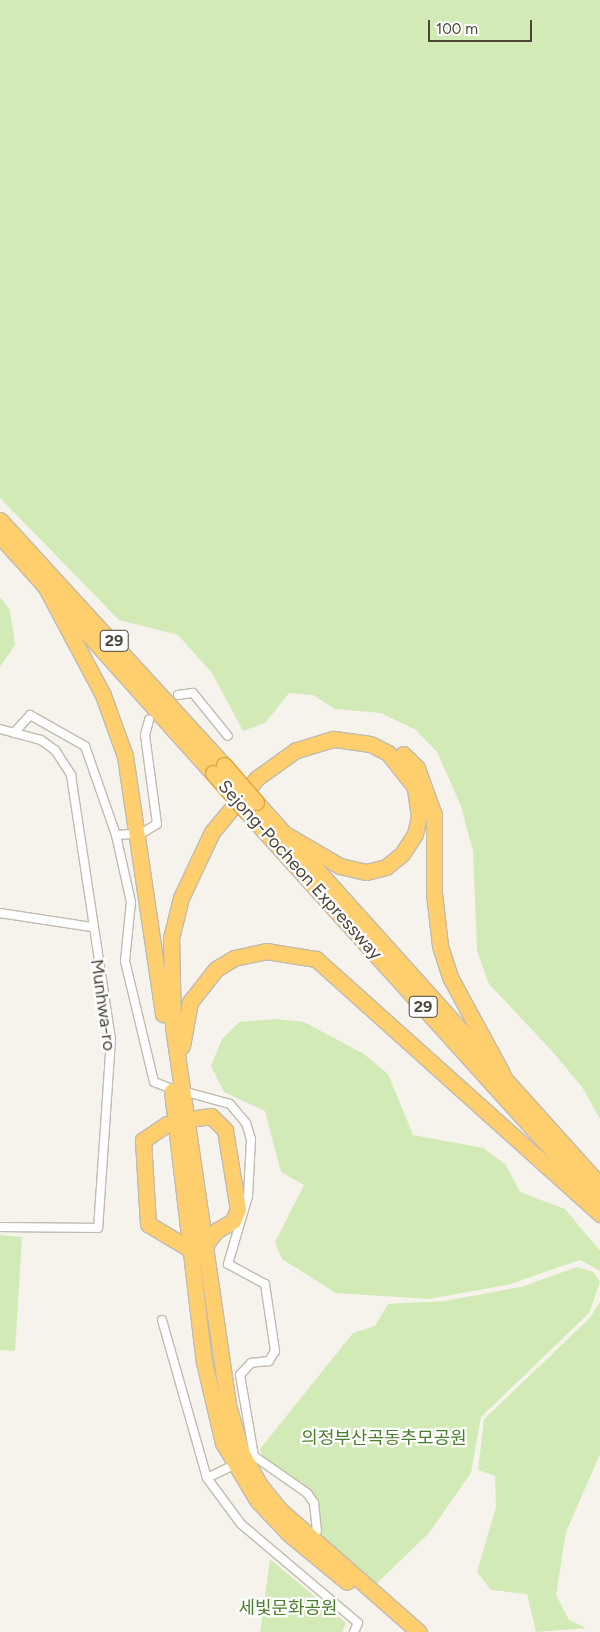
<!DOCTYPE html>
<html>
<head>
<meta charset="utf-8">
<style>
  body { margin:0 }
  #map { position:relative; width:600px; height:1632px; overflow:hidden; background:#f6f3ec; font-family:Figtree,"Noto Sans KR",sans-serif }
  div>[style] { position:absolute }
  .green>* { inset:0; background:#d2eab5 }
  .roads { filter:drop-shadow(1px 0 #c2bbae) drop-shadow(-1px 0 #c2bbae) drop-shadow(0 1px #c2bbae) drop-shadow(0 -1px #c2bbae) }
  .street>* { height:8px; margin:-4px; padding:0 4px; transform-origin:4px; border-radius:4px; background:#fff }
  .highway>* { height:15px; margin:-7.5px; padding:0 7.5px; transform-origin:7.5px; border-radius:7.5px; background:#ffcf6e }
  .bridges { filter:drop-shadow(1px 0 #e0a43c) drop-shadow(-1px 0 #e0a43c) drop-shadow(0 1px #e0a43c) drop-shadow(0 -1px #e0a43c) }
  .highway-bridge>* { height:15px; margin:-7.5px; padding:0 7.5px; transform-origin:7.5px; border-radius:7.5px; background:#ffcf6e }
  span { translate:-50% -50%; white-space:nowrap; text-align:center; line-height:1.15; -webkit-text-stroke:4.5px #fff; paint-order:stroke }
  .shield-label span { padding:1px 4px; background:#fff; border:1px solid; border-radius:4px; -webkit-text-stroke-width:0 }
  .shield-label { font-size:16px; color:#4b4439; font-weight:700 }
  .street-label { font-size:18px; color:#4b4439 }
  .park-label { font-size:18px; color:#4a7f2a }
  .scale { position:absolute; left:428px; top:20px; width:104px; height:22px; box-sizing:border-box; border:2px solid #4b4439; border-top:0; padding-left:6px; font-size:15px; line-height:18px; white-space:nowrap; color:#4b4439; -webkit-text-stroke:4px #fff; paint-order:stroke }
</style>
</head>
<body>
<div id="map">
  <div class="green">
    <i style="clip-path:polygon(0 0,600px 0,600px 1119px,582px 1087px,552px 1051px,489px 984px,477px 951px,473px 851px,461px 806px,437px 752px,416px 730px,381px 713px,335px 709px,313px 695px,289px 693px,265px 723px,243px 731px,212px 673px,178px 635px,119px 620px,0 498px)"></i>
    <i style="clip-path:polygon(0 597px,10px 610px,15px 645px,0 667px)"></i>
    <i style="clip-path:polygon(276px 1019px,304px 1022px,364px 1054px,388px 1074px,413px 1135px,483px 1148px,505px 1164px,520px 1192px,565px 1209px,600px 1251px,600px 1271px,580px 1260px,507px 1285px,429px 1299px,336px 1293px,282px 1259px,275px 1242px,304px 1185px,281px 1172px,265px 1111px,224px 1092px,211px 1066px,222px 1039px,239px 1022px)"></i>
    <i style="clip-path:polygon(0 1235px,22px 1237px,15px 1351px,0 1350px)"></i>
    <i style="clip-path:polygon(577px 1267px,593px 1272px,600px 1282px,589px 1313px,481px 1417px,471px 1473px,429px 1533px,375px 1585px,323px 1538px,313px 1492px,266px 1463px,260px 1449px,353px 1333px,375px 1326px,388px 1304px,444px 1301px,521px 1287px)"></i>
    <i style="clip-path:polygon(600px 1302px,600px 1454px,566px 1532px,556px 1595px,569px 1620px,586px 1628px,536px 1632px,527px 1594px,491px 1590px,477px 1572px,496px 1507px,495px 1476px,478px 1470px,484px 1419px,590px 1318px)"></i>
    <i style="clip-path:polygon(270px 1559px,346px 1623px,342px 1632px,260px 1632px)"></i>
  </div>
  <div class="roads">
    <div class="street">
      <i style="left:178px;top:695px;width:15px;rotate:-8deg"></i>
      <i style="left:193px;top:693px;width:55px;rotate:50.9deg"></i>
      <i style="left:0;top:729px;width:42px;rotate:15deg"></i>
      <i style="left:41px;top:740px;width:17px;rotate:36deg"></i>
      <i style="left:55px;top:750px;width:30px;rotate:57deg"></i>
      <i style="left:71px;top:775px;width:267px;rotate:81.4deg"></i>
      <i style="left:111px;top:1039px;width:189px;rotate:93.9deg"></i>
      <i style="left:98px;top:1228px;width:98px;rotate:-179.4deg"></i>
      <i style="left:14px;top:733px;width:24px;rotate:-48deg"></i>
      <i style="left:30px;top:715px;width:63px;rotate:29.4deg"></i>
      <i style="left:85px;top:746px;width:94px;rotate:70.8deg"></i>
      <i style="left:116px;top:835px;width:17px;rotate:-3deg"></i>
      <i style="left:142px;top:833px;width:17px;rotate:-31deg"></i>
      <i style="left:157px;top:824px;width:90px;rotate:-97.7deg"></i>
      <i style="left:145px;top:735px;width:16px;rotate:-75deg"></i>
      <i style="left:116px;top:835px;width:69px;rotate:77.4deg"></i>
      <i style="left:131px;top:902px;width:59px;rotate:95.8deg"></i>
      <i style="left:125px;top:961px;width:124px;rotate:76.5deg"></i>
      <i style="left:154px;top:1082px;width:14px;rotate:21deg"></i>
      <i style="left:0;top:913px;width:92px;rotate:8.7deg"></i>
      <i style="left:190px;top:1093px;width:41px;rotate:15.4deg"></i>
      <i style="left:230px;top:1104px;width:25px;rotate:50deg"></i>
      <i style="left:246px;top:1123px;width:17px;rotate:73deg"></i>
      <i style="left:251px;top:1139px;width:57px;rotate:93deg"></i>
      <i style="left:248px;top:1196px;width:71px;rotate:106.4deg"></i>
      <i style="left:228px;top:1264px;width:42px;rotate:28.4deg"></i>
      <i style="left:265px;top:1284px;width:68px;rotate:81.5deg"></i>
      <i style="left:275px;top:1351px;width:12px;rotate:121deg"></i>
      <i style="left:269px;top:1361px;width:18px;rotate:174deg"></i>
      <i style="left:251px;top:1363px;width:16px;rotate:133deg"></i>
      <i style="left:240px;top:1375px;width:82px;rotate:80.2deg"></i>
      <i style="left:254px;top:1456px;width:65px;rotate:34.9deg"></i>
      <i style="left:307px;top:1493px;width:12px;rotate:55deg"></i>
      <i style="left:314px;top:1503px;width:28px;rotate:84deg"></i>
      <i style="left:162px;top:1320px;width:164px;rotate:74.1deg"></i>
      <i style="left:207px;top:1478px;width:57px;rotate:53.5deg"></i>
      <i style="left:241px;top:1524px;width:153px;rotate:40.2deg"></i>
      <i style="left:358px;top:1623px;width:10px;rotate:114deg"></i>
      <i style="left:207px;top:1478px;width:25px;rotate:-26deg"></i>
    </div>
    <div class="highway">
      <i style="left:0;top:520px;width:332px;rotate:47.6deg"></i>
      <i style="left:0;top:536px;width:319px;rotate:48.1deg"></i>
      <i style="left:44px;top:584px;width:126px;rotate:62deg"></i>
      <i style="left:103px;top:695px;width:65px;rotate:70.2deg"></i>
      <i style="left:125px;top:756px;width:261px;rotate:81.6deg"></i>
      <i style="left:403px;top:754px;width:20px;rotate:45deg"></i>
      <i style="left:417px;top:768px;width:50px;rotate:70.1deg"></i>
      <i style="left:434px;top:815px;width:78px;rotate:90deg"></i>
      <i style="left:434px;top:893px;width:53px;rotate:83.5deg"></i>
      <i style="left:440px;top:946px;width:33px;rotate:72deg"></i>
      <i style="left:450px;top:977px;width:111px;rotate:61.6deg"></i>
      <i style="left:256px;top:802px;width:515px;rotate:48.07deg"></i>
      <i style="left:246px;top:811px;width:528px;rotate:47.92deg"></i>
      <i style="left:285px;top:834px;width:64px;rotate:30.2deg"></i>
      <i style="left:340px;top:866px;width:27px;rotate:13deg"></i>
      <i style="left:366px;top:872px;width:21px;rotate:-14deg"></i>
      <i style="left:386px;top:867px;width:21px;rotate:-39deg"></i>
      <i style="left:402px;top:854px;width:24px;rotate:-57deg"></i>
      <i style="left:415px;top:834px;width:17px;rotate:-77deg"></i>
      <i style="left:419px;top:817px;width:30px;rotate:-98deg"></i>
      <i style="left:415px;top:787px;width:43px;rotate:-128.5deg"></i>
      <i style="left:388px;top:753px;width:20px;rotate:-153deg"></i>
      <i style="left:370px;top:744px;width:37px;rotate:-172deg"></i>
      <i style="left:333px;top:739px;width:39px;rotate:163deg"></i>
      <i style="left:296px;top:750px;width:48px;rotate:144.3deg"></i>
      <i style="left:257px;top:778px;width:70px;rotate:129.8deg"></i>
      <i style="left:212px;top:832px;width:73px;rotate:115.2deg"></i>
      <i style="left:181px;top:898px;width:41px;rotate:104deg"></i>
      <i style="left:171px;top:938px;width:89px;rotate:88.7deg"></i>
      <i style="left:173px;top:1027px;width:382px;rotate:81.7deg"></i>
      <i style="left:228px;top:1405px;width:51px;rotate:74.1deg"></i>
      <i style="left:242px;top:1454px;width:34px;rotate:60deg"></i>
      <i style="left:259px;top:1484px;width:33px;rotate:51deg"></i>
      <i style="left:280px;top:1510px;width:185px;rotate:41.3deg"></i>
      <i style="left:182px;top:1046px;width:45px;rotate:-79.7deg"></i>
      <i style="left:190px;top:1002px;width:42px;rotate:-51.8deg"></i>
      <i style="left:216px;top:969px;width:21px;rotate:-31deg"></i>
      <i style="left:234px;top:958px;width:33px;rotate:-12deg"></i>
      <i style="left:266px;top:951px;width:51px;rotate:9.1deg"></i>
      <i style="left:316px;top:959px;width:382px;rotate:41.9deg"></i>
      <i style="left:172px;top:1091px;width:273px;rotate:83.3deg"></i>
      <i style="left:204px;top:1362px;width:83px;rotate:76.8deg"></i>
      <i style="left:223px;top:1443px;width:66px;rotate:59.2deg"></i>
      <i style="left:257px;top:1500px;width:47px;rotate:46.7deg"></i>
      <i style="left:289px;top:1534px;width:75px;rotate:39.6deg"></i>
      <i style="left:197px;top:1118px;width:14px;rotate:-8deg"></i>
      <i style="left:211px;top:1116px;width:20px;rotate:45deg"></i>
      <i style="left:225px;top:1130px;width:80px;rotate:80.7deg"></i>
      <i style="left:238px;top:1209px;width:13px;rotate:113deg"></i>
      <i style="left:233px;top:1221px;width:20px;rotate:150deg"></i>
      <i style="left:216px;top:1231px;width:18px;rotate:128deg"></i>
      <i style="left:167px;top:1124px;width:29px;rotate:146deg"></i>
      <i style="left:143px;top:1140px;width:84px;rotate:86.6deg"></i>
      <i style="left:148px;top:1224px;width:52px;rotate:31deg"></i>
    </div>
  </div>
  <div class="bridges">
    <div class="highway-bridge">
      <i style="left:224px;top:765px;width:49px;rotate:49.1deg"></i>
      <i style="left:213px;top:773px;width:50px;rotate:49deg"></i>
    </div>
  </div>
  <div class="shield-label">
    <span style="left:114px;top:641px">29</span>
    <span style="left:423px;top:1007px">29</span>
  </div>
  <div class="street-label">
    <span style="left:300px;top:870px;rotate:48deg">Sejong-Pocheon Expressway</span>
    <span style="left:103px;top:1005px;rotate:82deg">Munhwa-ro</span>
  </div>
  <div class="park-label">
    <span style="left:384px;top:1438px">의정부산곡동추모공원</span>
    <span style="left:288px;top:1608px">세빛문화공원</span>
  </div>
  <div class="scale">100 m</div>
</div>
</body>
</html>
